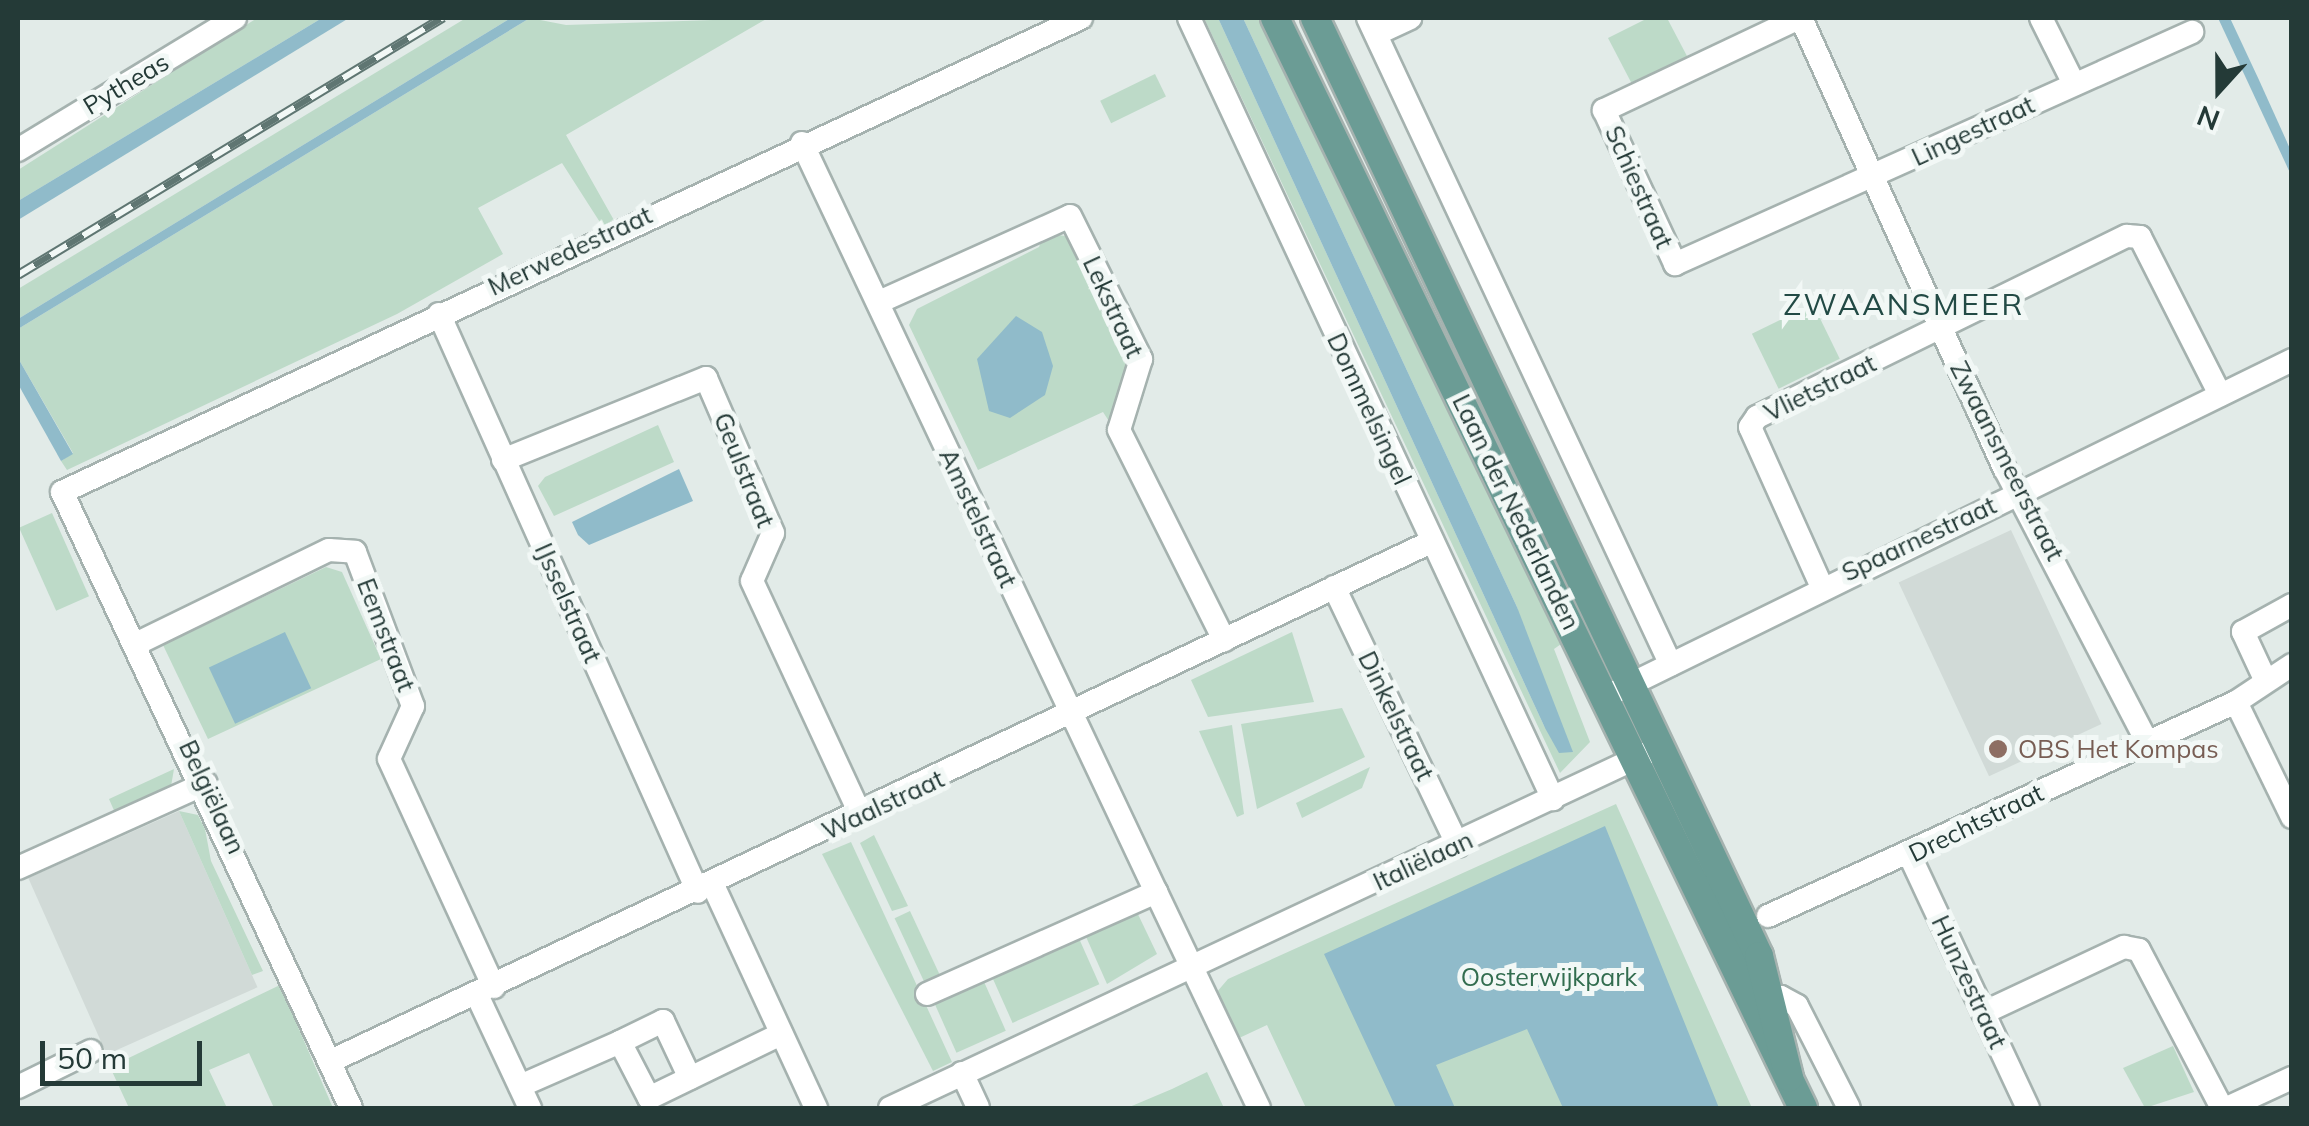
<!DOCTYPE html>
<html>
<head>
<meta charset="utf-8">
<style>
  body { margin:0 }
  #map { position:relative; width:2309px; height:1126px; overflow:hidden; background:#e2ebe8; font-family:Mulish,sans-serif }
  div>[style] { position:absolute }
  .built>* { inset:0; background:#d1dad7; transform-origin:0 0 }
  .green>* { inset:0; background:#bddac8; transform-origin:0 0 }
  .water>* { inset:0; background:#90bbca; transform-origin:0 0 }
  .roads { filter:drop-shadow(2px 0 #a5b2af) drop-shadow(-2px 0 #a5b2af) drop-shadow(0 2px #a5b2af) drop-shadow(0 -2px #a5b2af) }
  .minor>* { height:22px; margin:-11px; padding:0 11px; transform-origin:11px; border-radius:11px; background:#fff }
  .major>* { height:28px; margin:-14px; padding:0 14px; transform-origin:14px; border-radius:14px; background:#6b9c95 }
  .rail>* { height:10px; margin-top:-5px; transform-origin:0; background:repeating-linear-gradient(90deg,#f2f8f6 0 19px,#5f7672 0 38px); box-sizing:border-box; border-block:2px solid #5f7672 }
  .dots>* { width:28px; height:28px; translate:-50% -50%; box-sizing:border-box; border:5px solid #f2f8f6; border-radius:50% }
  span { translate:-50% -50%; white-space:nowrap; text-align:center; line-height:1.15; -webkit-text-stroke:10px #f2f8f6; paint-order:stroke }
  .street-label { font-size:25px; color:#243a37 }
  .education-label { font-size:25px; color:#785e54 }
  .left { translate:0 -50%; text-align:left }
  .park-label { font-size:25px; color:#326d4f }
  .quarter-label { font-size:30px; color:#224a45; letter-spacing:2.5px }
  .frame { position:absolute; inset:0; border:20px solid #243a37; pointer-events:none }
  .north { position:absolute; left:2169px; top:40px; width:100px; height:100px; -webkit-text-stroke:8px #f2f8f6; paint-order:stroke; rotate:201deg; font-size:28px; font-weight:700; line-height:40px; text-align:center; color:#243a37 }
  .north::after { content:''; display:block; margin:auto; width:35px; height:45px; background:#243a37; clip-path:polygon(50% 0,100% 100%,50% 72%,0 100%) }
  .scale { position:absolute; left:40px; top:1041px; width:162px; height:45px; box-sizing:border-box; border:5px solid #243a37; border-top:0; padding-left:12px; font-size:30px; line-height:35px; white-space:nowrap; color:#243a37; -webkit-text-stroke:8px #f2f8f6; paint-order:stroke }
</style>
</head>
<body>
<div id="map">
  <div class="built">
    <i style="left:2011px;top:530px;width:214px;height:124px;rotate:65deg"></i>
    <i style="left:179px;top:811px;width:193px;height:165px;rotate:66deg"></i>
  </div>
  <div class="green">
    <i style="clip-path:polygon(257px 18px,322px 18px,18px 201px,18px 170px)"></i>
    <i style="clip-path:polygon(466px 18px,511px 18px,18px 319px,18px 289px)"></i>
    <i style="clip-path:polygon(530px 18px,566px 25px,768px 18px,566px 135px,615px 222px,603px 227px,562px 163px,478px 208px,503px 254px,397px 314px,67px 470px,61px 461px,73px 453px,18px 358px,18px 329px)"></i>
    <i style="clip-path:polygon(1204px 18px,1218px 18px,1545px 728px,1517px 607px,1243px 18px,1262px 18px,1564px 642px,1554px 649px,1590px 742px,1560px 773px)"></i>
    <i style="clip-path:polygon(1648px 18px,1667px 18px,1688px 58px,1633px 86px,1608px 38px)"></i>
    <i style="left:1155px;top:74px;width:25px;height:61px;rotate:64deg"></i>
    <i style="clip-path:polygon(1044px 233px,1072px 237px,1115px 345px,1133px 362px,1114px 429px,1103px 412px,978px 470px,909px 325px,917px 309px,1039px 247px)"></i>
    <i style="left:1813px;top:304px;width:61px;height:68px;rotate:64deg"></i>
    <i style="clip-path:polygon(658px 425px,674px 462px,554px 516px,538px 486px,545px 477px)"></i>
    <i style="left:52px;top:513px;width:91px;height:36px;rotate:66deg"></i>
    <i style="clip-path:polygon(326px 567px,342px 572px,381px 659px,208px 739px,163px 645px)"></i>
    <i style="clip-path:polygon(1292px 632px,1314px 702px,1208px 717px,1191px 680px)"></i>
    <i style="clip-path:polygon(1342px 708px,1365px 757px,1257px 809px,1241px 724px)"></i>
    <i style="clip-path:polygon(1232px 725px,1244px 814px,1237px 817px,1199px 731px)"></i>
    <i style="clip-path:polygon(1370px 767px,1362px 788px,1302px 818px,1296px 803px)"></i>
    <i style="clip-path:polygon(174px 769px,170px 792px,116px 815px,109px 799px)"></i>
    <i style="clip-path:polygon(1616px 804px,1752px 1108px,1306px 1108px,1267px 1025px,1237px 1039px,1216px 993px,1228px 979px)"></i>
    <i style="clip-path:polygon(179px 811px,198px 815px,205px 829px,211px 861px,263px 971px,252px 975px)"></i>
    <i style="clip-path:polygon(874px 835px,908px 906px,902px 908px,892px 911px,860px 843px)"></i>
    <i style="clip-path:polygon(851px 842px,952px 1062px,933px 1071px,822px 854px)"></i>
    <i style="clip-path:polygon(1135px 908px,1157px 954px,1107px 984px,1083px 930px)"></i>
    <i style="left:910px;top:911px;width:78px;height:17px;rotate:65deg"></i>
    <i style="left:1077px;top:934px;width:55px;height:95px;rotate:66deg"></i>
    <i style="left:981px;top:975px;width:61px;height:54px;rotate:66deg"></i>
    <i style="clip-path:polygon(280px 985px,333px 1108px,274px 1108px,249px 1053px,209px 1070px,227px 1108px,129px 1108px,110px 1067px)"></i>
    <i style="clip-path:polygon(2173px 1046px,2194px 1092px,2145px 1108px,2123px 1068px)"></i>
    <i style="clip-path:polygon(1207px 1072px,1224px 1108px,1127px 1108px,1172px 1089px)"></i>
  </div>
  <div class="water">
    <i style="clip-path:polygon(322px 18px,349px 18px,18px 220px,18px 201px)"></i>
    <i style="clip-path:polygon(511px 18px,530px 18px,18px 329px,18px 319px)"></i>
    <i style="clip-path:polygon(1218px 18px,1243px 18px,1517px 607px,1573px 752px,1559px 753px,1545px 728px)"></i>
    <i style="clip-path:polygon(2218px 18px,2230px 18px,2259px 80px,2291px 151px,2291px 175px)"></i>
    <i style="clip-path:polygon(1016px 316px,1042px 332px,1053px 366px,1045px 395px,1010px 418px,989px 411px,977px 359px)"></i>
    <i style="clip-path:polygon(18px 358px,73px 454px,61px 461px,18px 384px)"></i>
    <i style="clip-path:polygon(679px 469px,693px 501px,589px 545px,578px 535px,572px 522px)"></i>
    <i style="left:285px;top:632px;width:62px;height:84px;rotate:65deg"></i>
    <i style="clip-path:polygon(1605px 826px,1719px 1108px,1563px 1108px,1527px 1029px,1436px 1065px,1455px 1108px,1396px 1108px,1324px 954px)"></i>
  </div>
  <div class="roads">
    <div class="minor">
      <i style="left:1189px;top:18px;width:862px;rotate:65.01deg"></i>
      <i style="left:1368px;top:18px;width:714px;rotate:64.91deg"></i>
      <i style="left:1799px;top:18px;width:216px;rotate:154.7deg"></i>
      <i style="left:1604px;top:110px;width:170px;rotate:65.2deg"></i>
      <i style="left:1675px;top:264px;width:567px;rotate:-24.17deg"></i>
      <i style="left:1801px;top:18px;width:495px;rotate:65.7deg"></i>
      <i style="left:2005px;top:469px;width:303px;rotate:62.5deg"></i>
      <i style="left:2041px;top:18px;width:74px;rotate:63.4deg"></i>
      <i style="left:1376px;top:34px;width:38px;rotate:-25deg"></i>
      <i style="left:802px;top:143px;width:828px;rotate:64.7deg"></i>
      <i style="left:18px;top:150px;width:254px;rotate:-31.3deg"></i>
      <i style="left:879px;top:302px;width:209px;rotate:-24.2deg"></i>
      <i style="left:1070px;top:216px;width:160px;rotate:63.6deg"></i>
      <i style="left:1141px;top:359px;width:74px;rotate:107.2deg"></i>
      <i style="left:1119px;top:430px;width:235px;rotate:63.4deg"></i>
      <i style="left:439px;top:314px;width:633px;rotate:65.86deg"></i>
      <i style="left:503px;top:460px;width:219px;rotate:-22deg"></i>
      <i style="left:706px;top:378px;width:169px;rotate:66.6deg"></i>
      <i style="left:773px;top:533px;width:52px;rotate:113.6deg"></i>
      <i style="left:752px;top:581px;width:257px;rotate:65.1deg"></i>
      <i style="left:1821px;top:585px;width:173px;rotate:-114.2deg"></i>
      <i style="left:1750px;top:427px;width:12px;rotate:-55deg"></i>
      <i style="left:1757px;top:417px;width:412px;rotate:-26.1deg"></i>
      <i style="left:2127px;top:236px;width:13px;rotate:4deg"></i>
      <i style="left:2140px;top:237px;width:177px;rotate:63.1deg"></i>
      <i style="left:1334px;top:587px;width:287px;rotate:64.4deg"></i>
      <i style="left:140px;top:642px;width:210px;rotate:-26deg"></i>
      <i style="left:329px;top:550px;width:26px;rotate:4deg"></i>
      <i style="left:355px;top:552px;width:165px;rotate:69.4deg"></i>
      <i style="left:413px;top:706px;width:58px;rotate:114.4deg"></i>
      <i style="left:389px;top:759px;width:251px;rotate:65.3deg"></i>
      <i style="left:2264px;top:677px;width:50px;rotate:-115deg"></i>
      <i style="left:2243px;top:632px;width:56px;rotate:-28.9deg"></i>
      <i style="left:1615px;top:692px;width:754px;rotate:-26.12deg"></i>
      <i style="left:2236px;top:702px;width:128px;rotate:64deg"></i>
      <i style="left:1910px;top:856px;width:278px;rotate:64.9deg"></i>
      <i style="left:18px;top:868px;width:206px;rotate:-24.3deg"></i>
      <i style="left:713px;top:885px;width:246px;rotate:65.2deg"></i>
      <i style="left:1768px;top:916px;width:515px;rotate:-24.57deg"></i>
      <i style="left:2236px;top:702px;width:67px;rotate:-33.5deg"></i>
      <i style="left:927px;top:994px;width:251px;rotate:-24deg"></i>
      <i style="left:1156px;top:892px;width:239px;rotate:64.5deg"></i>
      <i style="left:477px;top:995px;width:125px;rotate:64.9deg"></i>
      <i style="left:1755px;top:1008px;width:28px;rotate:-23deg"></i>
      <i style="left:1781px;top:997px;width:18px;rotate:29deg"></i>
      <i style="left:1797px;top:1006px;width:114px;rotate:63deg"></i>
      <i style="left:1983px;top:1013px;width:156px;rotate:-25.1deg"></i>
      <i style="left:2124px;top:947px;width:15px;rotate:11deg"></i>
      <i style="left:2139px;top:950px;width:178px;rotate:62.3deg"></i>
      <i style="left:620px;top:1042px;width:48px;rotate:-26deg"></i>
      <i style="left:663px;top:1021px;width:63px;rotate:64.7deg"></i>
      <i style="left:333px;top:1060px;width:1214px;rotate:-25.26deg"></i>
      <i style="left:962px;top:1073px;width:38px;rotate:65deg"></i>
      <i style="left:520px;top:1086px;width:109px;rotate:-23.7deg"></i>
      <i style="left:620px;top:1042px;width:63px;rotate:62.6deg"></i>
      <i style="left:649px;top:1098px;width:147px;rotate:-25.9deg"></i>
      <i style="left:18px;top:1087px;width:81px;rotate:-26.3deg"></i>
      <i style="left:351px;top:1108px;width:680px;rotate:-115.13deg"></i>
      <i style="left:62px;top:492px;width:1124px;rotate:-24.95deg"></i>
      <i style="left:890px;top:1108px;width:836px;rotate:-25.12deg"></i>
      <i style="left:2227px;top:1108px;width:72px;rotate:-24.8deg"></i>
    </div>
    <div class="major">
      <i style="left:1275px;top:18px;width:1211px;rotate:64.15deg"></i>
      <i style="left:1315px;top:18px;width:1038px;rotate:64.67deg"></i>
      <i style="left:1759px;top:956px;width:125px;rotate:76.1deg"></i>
    </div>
  </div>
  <div class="rail">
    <i style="left:18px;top:275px;width:497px;rotate:-31.2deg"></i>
  </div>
  <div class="dots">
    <i style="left:1998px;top:749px;background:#8d6e63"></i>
  </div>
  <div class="street-label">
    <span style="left:126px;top:84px;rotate:-31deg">Pytheas</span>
    <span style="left:1973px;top:131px;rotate:-25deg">Lingestraat</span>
    <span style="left:1639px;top:187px;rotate:66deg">Schiestraat</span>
    <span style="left:570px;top:251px;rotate:-25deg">Merwedestraat</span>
    <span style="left:1113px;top:307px;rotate:65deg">Lekstraat</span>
    <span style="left:1820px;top:388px;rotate:-26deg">Vlietstraat</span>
    <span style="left:1369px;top:409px;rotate:65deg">Dommelsingel</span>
    <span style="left:2007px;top:461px;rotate:63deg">Zwaansmeerstraat</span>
    <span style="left:744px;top:470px;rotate:68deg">Geulstraat</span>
    <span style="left:1516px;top:512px;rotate:64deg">Laan der Nederlanden</span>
    <span style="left:978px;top:518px;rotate:65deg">Amstelstraat</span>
    <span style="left:1919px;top:539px;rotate:-25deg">Spaarnestraat</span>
    <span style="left:568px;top:603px;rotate:66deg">IJsselstraat</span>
    <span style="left:386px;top:635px;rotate:69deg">Eemstraat</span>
    <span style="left:1396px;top:716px;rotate:64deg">Dinkelstraat</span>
    <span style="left:212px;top:797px;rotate:65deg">Belgiëlaan</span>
    <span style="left:883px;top:805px;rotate:-25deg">Waalstraat</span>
    <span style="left:1976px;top:823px;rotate:-26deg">Drechtstraat</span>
    <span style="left:1423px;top:861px;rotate:-25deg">Italiëlaan</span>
    <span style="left:1969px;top:982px;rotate:65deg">Hunzestraat</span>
  </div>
  <div class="education-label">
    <span class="left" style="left:2018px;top:749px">OBS Het Kompas</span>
  </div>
  <div class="park-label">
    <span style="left:1549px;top:977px">Oosterwijkpark</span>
  </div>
  <div class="quarter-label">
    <span style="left:1904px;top:304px">ZWAANSMEER</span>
  </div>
  <div class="frame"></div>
  <div class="north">N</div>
  <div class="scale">50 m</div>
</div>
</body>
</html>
